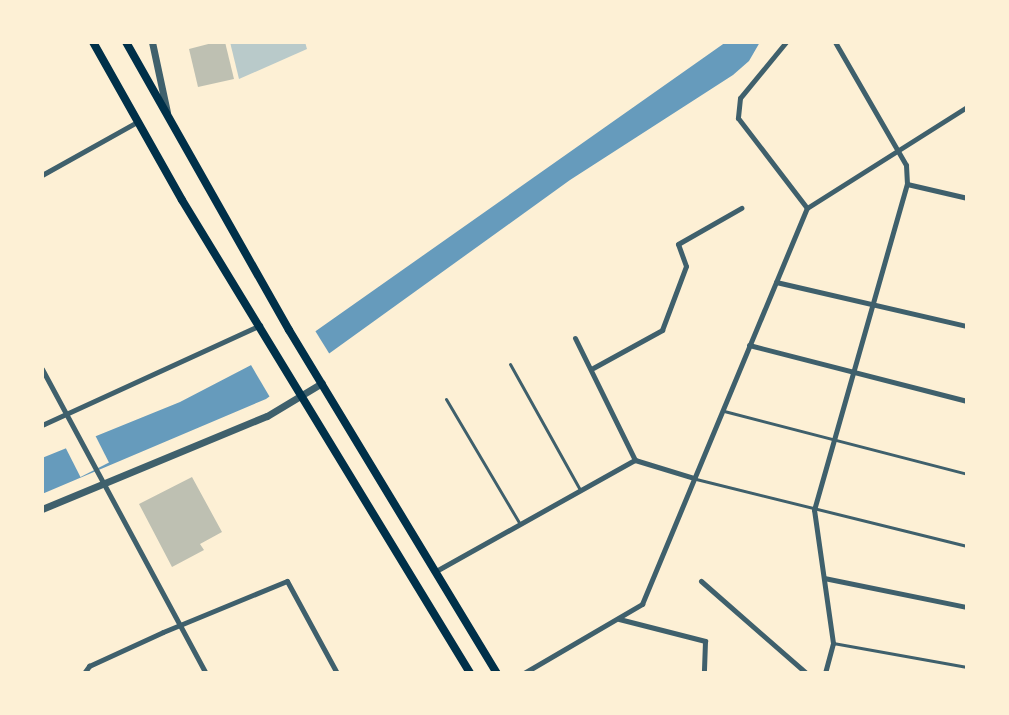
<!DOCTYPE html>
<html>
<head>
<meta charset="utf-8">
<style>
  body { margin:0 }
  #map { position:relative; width:1009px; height:715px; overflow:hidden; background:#fdf0d5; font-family:"Crimson Pro",serif }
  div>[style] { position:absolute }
  .green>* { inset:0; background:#b9caca }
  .water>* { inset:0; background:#669bbc }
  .pier>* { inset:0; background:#fdf0d5; transform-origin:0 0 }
  .building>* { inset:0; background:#bec0b2 }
  .service>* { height:3px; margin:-1.5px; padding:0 1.5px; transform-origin:1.5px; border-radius:1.5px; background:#3f606c }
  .minor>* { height:5px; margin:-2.5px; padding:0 2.5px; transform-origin:2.5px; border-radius:2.5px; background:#3f606c }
  .tertiary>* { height:7px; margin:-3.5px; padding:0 3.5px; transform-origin:3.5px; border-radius:3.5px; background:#3f606c }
  .primary>* { height:8px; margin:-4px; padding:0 4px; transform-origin:4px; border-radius:4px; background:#003049 }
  span { translate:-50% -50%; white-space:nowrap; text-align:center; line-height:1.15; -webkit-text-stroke:4.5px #fdf0d5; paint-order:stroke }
  .frame { position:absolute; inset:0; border:44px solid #fdf0d5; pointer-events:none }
</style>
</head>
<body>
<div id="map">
  <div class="green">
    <i style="clip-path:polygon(230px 42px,305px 42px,307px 49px,239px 79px)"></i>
  </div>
  <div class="water">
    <i style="clip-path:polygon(726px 42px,760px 42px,749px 61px,733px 75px,570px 180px,266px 399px,42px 494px,42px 458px,180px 402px,313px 333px)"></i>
  </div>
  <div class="pier">
    <i style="clip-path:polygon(314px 329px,332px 358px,271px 399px,248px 360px)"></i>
    <i style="left:94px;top:433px;width:33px;height:32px;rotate:63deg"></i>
  </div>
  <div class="building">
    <i style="clip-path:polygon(216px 42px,225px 42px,234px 79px,198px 87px,189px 49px)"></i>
    <i style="clip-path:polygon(192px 477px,222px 532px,200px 544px,204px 550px,172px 567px,139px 504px)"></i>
  </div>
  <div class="service">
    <i style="left:510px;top:364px;width:144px;rotate:60.9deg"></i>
    <i style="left:446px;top:399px;width:145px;rotate:59.4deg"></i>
    <i style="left:724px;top:411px;width:251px;rotate:14.5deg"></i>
    <i style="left:696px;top:479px;width:279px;rotate:13.9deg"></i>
    <i style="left:833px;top:643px;width:136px;rotate:10.2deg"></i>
  </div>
  <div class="minor">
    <i style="left:786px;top:42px;width:72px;rotate:129.4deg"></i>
    <i style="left:740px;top:98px;width:20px;rotate:96deg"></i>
    <i style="left:738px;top:118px;width:113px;rotate:52.5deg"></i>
    <i style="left:42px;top:175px;width:109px;rotate:-29.2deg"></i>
    <i style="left:907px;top:184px;width:62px;rotate:13.1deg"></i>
    <i style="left:776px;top:282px;width:196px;rotate:13deg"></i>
    <i style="left:575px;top:338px;width:136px;rotate:63.8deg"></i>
    <i style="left:749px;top:345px;width:225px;rotate:14.4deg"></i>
    <i style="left:593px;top:368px;width:79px;rotate:-28.8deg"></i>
    <i style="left:662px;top:330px;width:68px;rotate:-69.4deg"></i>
    <i style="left:686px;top:266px;width:23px;rotate:-110deg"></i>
    <i style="left:678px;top:244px;width:73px;rotate:-29.7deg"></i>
    <i style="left:42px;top:369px;width:345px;rotate:61.7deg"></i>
    <i style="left:42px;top:425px;width:240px;rotate:-24.6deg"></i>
    <i style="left:436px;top:571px;width:228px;rotate:-29.2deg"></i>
    <i style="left:635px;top:460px;width:62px;rotate:17deg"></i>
    <i style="left:824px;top:578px;width:146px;rotate:11.5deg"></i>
    <i style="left:701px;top:581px;width:140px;rotate:41.2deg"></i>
    <i style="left:619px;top:619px;width:89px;rotate:14.3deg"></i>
    <i style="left:705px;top:641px;width:32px;rotate:92deg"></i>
    <i style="left:84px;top:673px;width:9px;rotate:-54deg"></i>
    <i style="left:89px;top:666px;width:81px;rotate:-24.7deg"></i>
    <i style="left:163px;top:632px;width:134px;rotate:-22.4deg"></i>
    <i style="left:287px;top:581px;width:105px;rotate:61.5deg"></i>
    <i style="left:524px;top:673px;width:137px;rotate:-30.3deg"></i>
    <i style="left:642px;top:604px;width:429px;rotate:-67.4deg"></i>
    <i style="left:807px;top:208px;width:189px;rotate:-32.3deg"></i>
    <i style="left:825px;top:673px;width:31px;rotate:-75deg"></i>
    <i style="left:833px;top:643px;width:134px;rotate:-98.1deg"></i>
    <i style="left:814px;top:510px;width:339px;rotate:-74.1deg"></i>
    <i style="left:907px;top:184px;width:19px;rotate:-93deg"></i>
    <i style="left:906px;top:165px;width:142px;rotate:-120deg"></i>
  </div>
  <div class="tertiary">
    <i style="left:152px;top:42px;width:72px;rotate:77.9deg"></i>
    <i style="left:42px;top:509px;width:243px;rotate:-22.5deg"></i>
    <i style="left:267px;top:416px;width:64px;rotate:-31deg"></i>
  </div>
  <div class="primary">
    <i style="left:93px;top:42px;width:181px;rotate:60.6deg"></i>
    <i style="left:182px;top:200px;width:554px;rotate:58.66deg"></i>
    <i style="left:126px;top:42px;width:331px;rotate:60.5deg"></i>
    <i style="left:289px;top:330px;width:401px;rotate:58.8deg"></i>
  </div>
  <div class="frame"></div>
</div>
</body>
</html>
